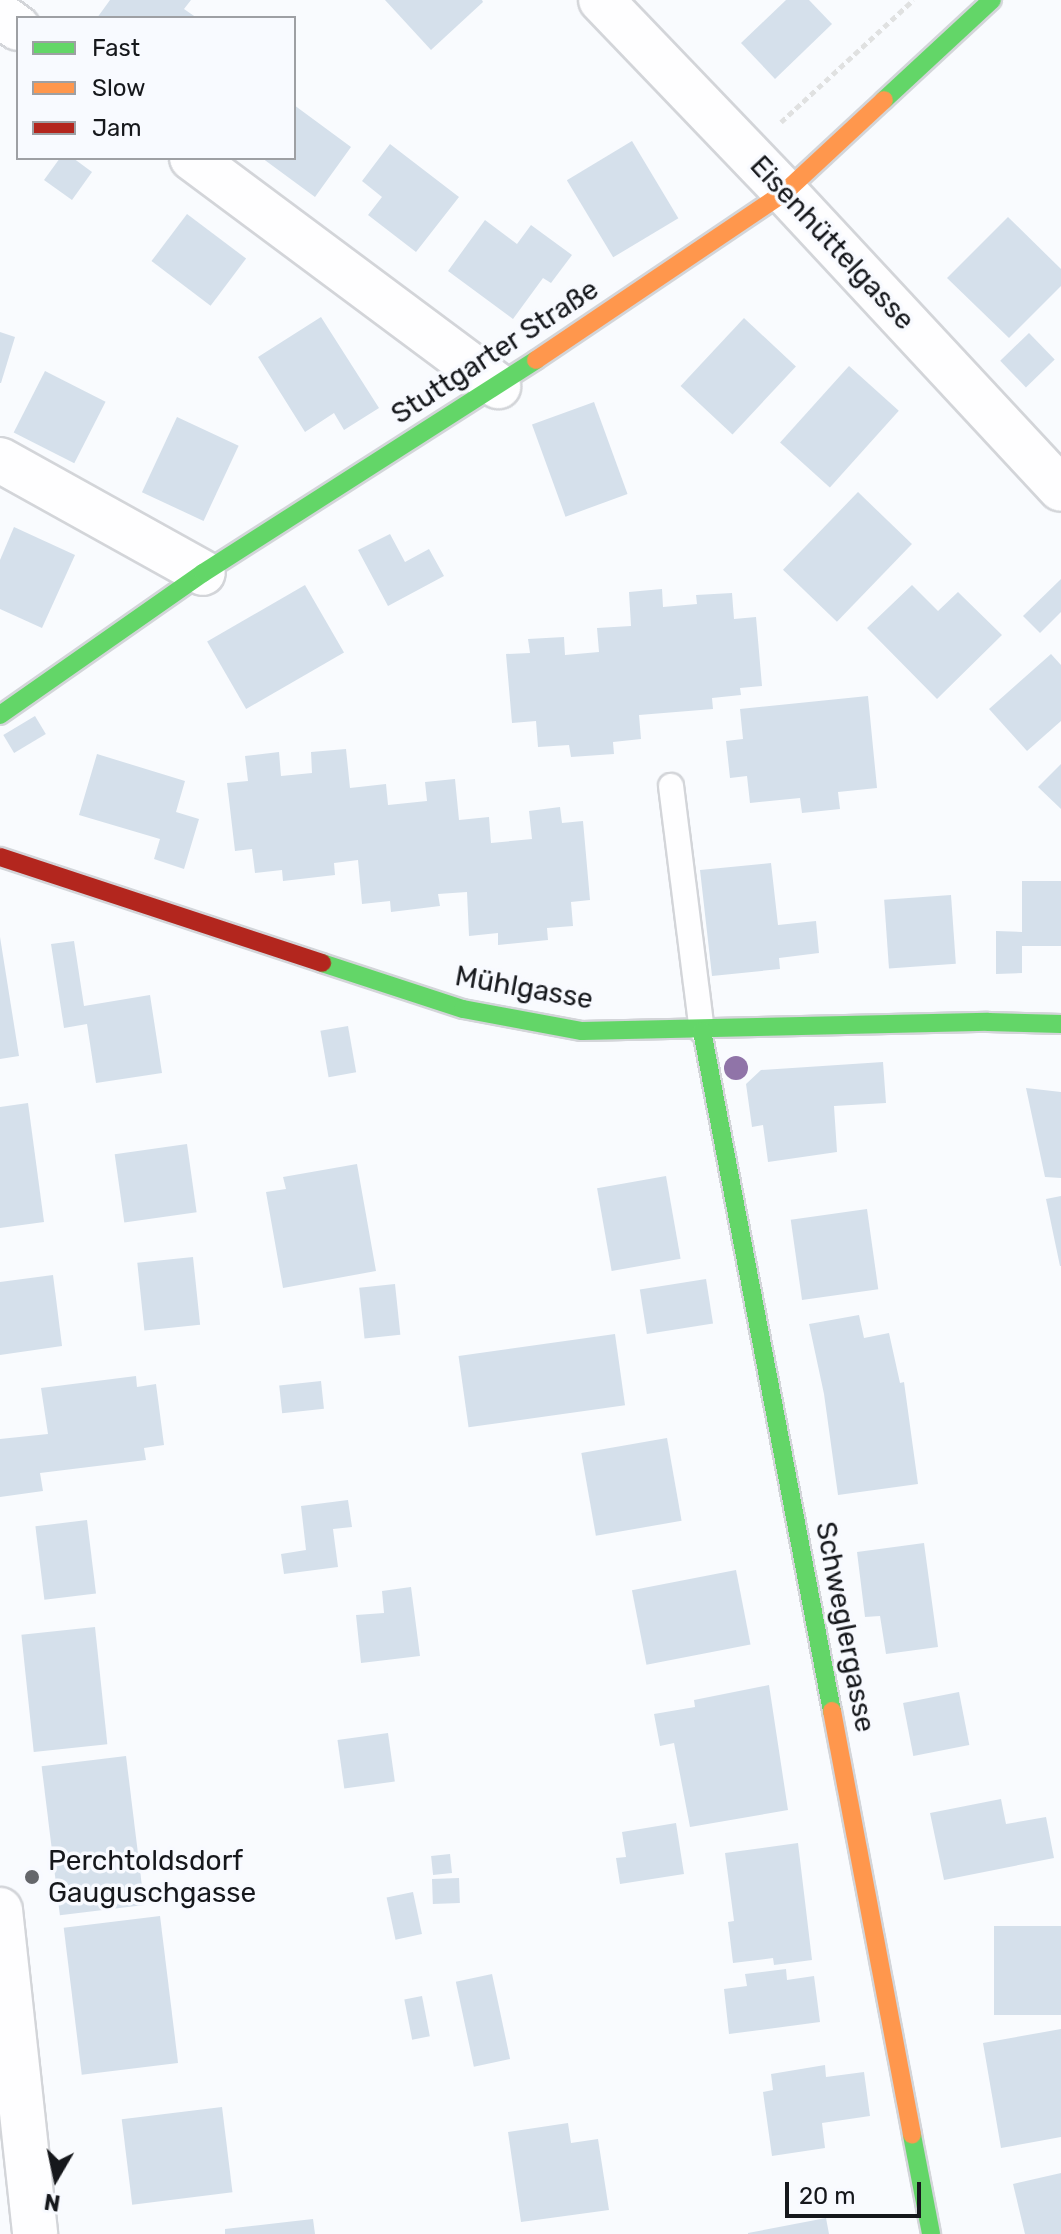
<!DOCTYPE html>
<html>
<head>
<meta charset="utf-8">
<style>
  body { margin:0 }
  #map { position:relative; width:1061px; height:2234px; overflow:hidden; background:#f9fbfe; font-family:Rubik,sans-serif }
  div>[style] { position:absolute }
  .building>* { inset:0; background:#d5e0eb; transform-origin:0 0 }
  .path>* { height:5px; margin-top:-2.5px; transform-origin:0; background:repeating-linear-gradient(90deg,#e0e1e1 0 6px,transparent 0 10px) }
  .roads { filter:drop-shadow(2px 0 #d3d5d9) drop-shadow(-2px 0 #d3d5d9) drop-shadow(0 2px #d3d5d9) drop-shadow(0 -2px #d3d5d9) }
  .lane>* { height:24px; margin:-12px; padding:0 12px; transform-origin:12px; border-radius:12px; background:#fefeff }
  .street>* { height:44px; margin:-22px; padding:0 22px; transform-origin:22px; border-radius:22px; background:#fefeff }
  .fast>* { height:18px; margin:-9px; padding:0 9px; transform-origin:9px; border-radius:9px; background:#63d668 }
  .slow>* { height:18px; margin:-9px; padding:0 9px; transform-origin:9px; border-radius:9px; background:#ff974d }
  .jam>* { height:18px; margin:-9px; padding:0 9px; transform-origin:9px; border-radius:9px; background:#b3261e }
  .trees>* { width:24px; height:24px; margin:-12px; border-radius:50%; background:#9074a8 }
  .dots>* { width:22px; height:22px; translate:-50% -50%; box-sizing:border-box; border:4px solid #f8faff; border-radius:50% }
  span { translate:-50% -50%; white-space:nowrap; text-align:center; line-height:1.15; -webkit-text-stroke:7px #f8faff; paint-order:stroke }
  .street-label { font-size:28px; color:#16181c }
  .poi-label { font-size:28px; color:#16181c }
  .left { translate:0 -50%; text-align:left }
  .legend { position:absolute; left:16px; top:16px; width:280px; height:144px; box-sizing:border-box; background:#f8faff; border:2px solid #9ea0a4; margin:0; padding:10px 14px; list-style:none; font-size:24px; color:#16181c }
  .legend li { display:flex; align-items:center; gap:16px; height:40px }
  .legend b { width:40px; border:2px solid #9ea0a4 }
  .north { position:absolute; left:16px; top:2138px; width:80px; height:80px; -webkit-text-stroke:6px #f8faff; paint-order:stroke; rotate:189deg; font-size:22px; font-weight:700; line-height:32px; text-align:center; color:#16181c }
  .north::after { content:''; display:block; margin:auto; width:28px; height:36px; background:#16181c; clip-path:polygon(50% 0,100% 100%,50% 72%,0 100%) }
  .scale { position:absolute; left:785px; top:2182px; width:136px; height:36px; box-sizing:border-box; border:4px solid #16181c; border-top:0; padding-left:10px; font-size:24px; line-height:28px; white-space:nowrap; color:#16181c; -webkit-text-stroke:6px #f8faff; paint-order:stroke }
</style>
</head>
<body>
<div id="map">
  <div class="building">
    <i style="clip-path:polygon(110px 0,191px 0,184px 9px,197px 18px,97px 18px)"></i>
    <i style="clip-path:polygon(385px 0,482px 0,483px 2px,431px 50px)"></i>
    <i style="clip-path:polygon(786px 0,809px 0,832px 24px,775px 79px,741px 43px)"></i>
    <i style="clip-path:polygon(294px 105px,351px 147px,315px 197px,262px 158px,294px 158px)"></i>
    <i style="left:632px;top:141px;width:90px;height:76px;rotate:59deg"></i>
    <i style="clip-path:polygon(390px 144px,459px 197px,416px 252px,368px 215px,382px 197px,362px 181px)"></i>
    <i style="clip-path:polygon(60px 158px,73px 158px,92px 172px,72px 200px,44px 180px)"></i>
    <i style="left:187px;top:214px;width:74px;height:59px;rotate:37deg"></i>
    <i style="clip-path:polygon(1008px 217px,1061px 269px,1061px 286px,1009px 338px,947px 278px)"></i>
    <i style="clip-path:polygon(485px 220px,517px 244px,531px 225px,572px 255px,551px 283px,543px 278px,513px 319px,448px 271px)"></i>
    <i style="clip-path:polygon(321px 317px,379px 408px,344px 430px,334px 413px,305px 432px,258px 357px)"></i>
    <i style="left:744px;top:318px;width:71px;height:93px;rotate:43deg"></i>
    <i style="clip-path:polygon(0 332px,15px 337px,1px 383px,0 383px)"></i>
    <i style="left:1029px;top:333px;width:37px;height:40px;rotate:46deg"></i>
    <i style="left:849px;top:366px;width:67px;height:103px;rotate:42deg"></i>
    <i style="left:45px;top:371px;width:68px;height:69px;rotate:27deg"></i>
    <i style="left:594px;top:402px;width:98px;height:66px;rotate:70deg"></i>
    <i style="left:177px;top:417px;width:68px;height:83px;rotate:25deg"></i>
    <i style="left:858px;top:492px;width:75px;height:108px;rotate:44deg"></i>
    <i style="clip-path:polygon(14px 527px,75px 555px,42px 628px,0 609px,0 560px)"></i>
    <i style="clip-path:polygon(390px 534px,405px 562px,429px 549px,444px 576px,388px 606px,358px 550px)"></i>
    <i style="clip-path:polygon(1061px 579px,1061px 612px,1040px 633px,1023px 616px)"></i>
    <i style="left:305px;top:585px;width:78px;height:113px;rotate:60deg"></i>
    <i style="clip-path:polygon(912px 585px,938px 611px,958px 592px,1002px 635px,937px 699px,867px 628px)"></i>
    <i style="clip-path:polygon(662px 589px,663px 607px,697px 604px,696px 595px,732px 593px,734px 619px,756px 617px,762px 686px,740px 688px,741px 695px,712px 698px,713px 709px,639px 715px,641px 739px,613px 742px,614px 754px,571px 757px,569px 745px,538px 747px,536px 721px,512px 723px,506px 654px,530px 653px,528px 639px,564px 637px,565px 655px,599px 652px,597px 628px,631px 626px,629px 592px)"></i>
    <i style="clip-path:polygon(1051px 654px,1061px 665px,1061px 721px,1027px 751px,989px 709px)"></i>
    <i style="clip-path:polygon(868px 696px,877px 788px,838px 792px,840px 809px,802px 813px,800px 798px,750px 803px,747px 776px,730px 778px,726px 741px,743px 739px,740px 709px)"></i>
    <i style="left:35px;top:716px;width:21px;height:37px;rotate:59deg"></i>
    <i style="clip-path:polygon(346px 749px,350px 788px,386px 784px,388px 805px,427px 801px,425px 782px,455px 779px,459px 820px,489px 817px,491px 843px,532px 839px,529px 811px,560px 807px,562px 823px,583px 821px,590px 900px,571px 902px,573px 926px,547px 928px,548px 940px,498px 945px,498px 933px,469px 936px,467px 892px,438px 894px,440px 906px,391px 912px,390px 901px,362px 904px,358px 860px,334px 863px,335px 875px,283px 881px,282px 870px,255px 873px,252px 849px,235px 851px,227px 783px,248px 781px,245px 756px,279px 752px,281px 776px,312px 773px,311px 752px)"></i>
    <i style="clip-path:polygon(97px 754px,185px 781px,176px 812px,199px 819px,184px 869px,154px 859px,160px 839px,79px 815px)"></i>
    <i style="clip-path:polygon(1061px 764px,1061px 809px,1038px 787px)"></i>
    <i style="clip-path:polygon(771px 863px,778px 925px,816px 921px,819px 953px,779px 958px,780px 969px,712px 976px,700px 870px)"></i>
    <i style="clip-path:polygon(1022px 881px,1061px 881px,1061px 946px,1022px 946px,1022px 973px,996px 974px,996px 931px,1022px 932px)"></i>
    <i style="left:951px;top:895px;width:69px;height:67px;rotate:86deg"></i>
    <i style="clip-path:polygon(0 937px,19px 1056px,0 1059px)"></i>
    <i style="clip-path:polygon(74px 941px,84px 1006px,150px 995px,162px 1073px,96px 1083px,87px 1024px,64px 1028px,51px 944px)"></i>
    <i style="left:348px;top:1026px;width:47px;height:28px;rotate:80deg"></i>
    <i style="clip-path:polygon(883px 1062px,886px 1103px,834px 1106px,837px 1152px,768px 1162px,763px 1125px,752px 1127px,746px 1084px,761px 1070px)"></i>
    <i style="clip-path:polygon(1026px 1088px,1061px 1092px,1061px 1178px,1045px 1177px)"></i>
    <i style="clip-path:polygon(28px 1103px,44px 1222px,0 1228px,0 1107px)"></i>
    <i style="left:187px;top:1144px;width:69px;height:73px;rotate:82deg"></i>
    <i style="clip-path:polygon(357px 1164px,376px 1271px,283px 1288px,266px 1192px,286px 1189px,283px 1177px)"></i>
    <i style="left:666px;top:1176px;width:84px;height:70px;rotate:80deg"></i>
    <i style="clip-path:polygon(1061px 1196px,1061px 1266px,1060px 1266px,1046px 1199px)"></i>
    <i style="left:867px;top:1209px;width:81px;height:77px;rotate:82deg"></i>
    <i style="left:193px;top:1257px;width:68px;height:56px;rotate:84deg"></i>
    <i style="clip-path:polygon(53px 1275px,62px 1346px,0 1355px,0 1282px)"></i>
    <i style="left:706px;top:1279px;width:45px;height:67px;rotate:81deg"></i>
    <i style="left:395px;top:1284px;width:51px;height:36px;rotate:84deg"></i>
    <i style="clip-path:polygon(859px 1315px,864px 1338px,889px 1333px,900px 1383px,904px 1382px,918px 1484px,838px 1495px,824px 1394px,809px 1324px)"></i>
    <i style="left:615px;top:1334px;width:72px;height:158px;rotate:82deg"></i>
    <i style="clip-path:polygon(136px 1376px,137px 1387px,156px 1384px,164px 1445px,144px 1448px,146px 1460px,40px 1473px,43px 1491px,0 1497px,0 1439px,48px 1434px,41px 1388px)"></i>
    <i style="left:321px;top:1381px;width:28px;height:42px;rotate:84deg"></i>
    <i style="left:667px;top:1438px;width:84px;height:87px;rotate:80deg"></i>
    <i style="clip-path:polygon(348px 1500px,352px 1527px,333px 1529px,338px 1567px,284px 1574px,281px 1554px,306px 1550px,301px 1506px)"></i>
    <i style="left:87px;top:1520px;width:74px;height:52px;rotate:83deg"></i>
    <i style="clip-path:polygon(924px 1543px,938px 1647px,886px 1654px,880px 1616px,865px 1617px,857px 1552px)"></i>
    <i style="left:736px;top:1570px;width:76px;height:106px;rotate:79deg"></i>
    <i style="clip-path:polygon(411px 1587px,420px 1656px,361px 1663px,356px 1615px,384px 1613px,382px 1591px)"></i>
    <i style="left:95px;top:1627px;width:118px;height:74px;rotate:84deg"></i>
    <i style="clip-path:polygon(769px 1685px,788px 1810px,690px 1827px,674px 1743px,660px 1746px,654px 1714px,695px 1707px,694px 1700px)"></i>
    <i style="left:959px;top:1692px;width:54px;height:57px;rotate:79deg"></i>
    <i style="left:388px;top:1733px;width:49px;height:51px;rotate:82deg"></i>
    <i style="left:126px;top:1756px;width:150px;height:85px;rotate:83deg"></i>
    <i style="clip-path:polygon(1001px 1799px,1006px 1824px,1046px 1817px,1054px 1858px,944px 1880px,930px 1813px)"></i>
    <i style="clip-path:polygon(676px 1823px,684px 1874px,620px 1884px,616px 1858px,626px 1857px,622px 1832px)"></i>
    <i style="clip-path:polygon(798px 1843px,812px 1960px,774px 1965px,773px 1958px,733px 1963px,728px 1922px,734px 1921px,725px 1853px)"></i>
    <i style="left:450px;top:1854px;width:19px;height:19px;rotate:84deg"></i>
    <i style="left:459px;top:1878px;width:25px;height:27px;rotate:88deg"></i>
    <i style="left:413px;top:1892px;width:43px;height:27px;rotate:78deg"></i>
    <i style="left:160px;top:1916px;width:148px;height:97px;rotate:83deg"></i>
    <i style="left:1061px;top:1926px;width:89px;height:67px;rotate:90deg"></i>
    <i style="clip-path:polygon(786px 1969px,787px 1980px,814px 1976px,820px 2022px,729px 2034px,724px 1989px,747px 1986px,745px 1974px)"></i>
    <i style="left:492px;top:1974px;width:87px;height:37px;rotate:78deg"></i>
    <i style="left:422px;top:1996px;width:41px;height:18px;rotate:79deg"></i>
    <i style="clip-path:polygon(1061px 2029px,1061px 2137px,1001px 2148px,983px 2043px)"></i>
    <i style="clip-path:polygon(825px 2065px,826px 2077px,864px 2072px,870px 2116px,822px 2123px,825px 2148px,772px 2156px,763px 2092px,773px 2090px,771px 2074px)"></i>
    <i style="left:222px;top:2107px;width:86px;height:101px;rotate:83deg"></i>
    <i style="clip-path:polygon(568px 2123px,571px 2143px,598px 2139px,609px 2210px,521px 2222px,508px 2132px)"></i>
    <i style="clip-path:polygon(1061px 2173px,1061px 2234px,1025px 2234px,1013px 2184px)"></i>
    <i style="clip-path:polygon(826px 2218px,829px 2234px,748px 2234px,748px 2233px)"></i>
    <i style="clip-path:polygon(313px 2219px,315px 2234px,225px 2234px,225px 2229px)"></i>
  </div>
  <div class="path">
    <i style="left:781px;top:122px;width:180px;rotate:-42.7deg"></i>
  </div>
  <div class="roads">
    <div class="lane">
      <i style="left:671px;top:786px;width:247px;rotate:82.8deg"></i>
    </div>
    <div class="street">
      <i style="left:601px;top:0;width:266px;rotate:46.2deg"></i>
      <i style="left:785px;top:192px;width:405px;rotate:47.1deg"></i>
      <i style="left:0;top:15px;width:22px;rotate:36deg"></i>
      <i style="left:192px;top:158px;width:382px;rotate:36.7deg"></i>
      <i style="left:0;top:460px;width:232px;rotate:29.1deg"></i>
      <i style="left:0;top:1910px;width:326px;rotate:83.8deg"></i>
    </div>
    <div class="fast">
      <i style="left:884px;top:100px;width:147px;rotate:-42.8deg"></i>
      <i style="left:0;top:715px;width:248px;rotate:-35deg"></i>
      <i style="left:203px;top:573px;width:395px;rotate:-32.6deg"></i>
      <i style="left:322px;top:963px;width:148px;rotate:18.1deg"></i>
      <i style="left:463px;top:1009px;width:121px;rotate:10.5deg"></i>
      <i style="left:582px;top:1031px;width:406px;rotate:-1.3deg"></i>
      <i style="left:988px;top:1022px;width:73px;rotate:1.6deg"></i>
      <i style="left:702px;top:1031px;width:692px;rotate:79.18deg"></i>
      <i style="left:912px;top:2135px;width:101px;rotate:79.1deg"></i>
    </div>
    <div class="slow">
      <i style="left:536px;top:360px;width:300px;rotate:-34deg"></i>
      <i style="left:785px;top:192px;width:135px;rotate:-42.9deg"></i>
      <i style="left:832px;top:1711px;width:431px;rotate:79.3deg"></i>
    </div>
    <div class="jam">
      <i style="left:0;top:857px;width:339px;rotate:18.2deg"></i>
    </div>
  </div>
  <div class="trees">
    <i style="left:736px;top:1068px"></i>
  </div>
  <div class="dots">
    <i style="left:32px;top:1877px;background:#65676b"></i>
  </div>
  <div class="street-label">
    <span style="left:832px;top:243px;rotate:47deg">Eisenhüttelgasse</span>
    <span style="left:495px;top:352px;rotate:-33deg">Stuttgarter Straße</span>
    <span style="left:524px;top:988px;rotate:10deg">Mühlgasse</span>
    <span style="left:845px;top:1627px;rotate:79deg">Schweglergasse</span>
  </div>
  <div class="poi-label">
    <span class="left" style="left:48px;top:1877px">Perchtoldsdorf<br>Gauguschgasse</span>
  </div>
  <ul class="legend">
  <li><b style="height:10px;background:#63d668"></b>Fast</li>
  <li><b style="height:10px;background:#ff974d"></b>Slow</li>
  <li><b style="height:10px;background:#b3261e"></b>Jam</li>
  </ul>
  <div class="north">N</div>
  <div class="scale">20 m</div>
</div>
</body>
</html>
